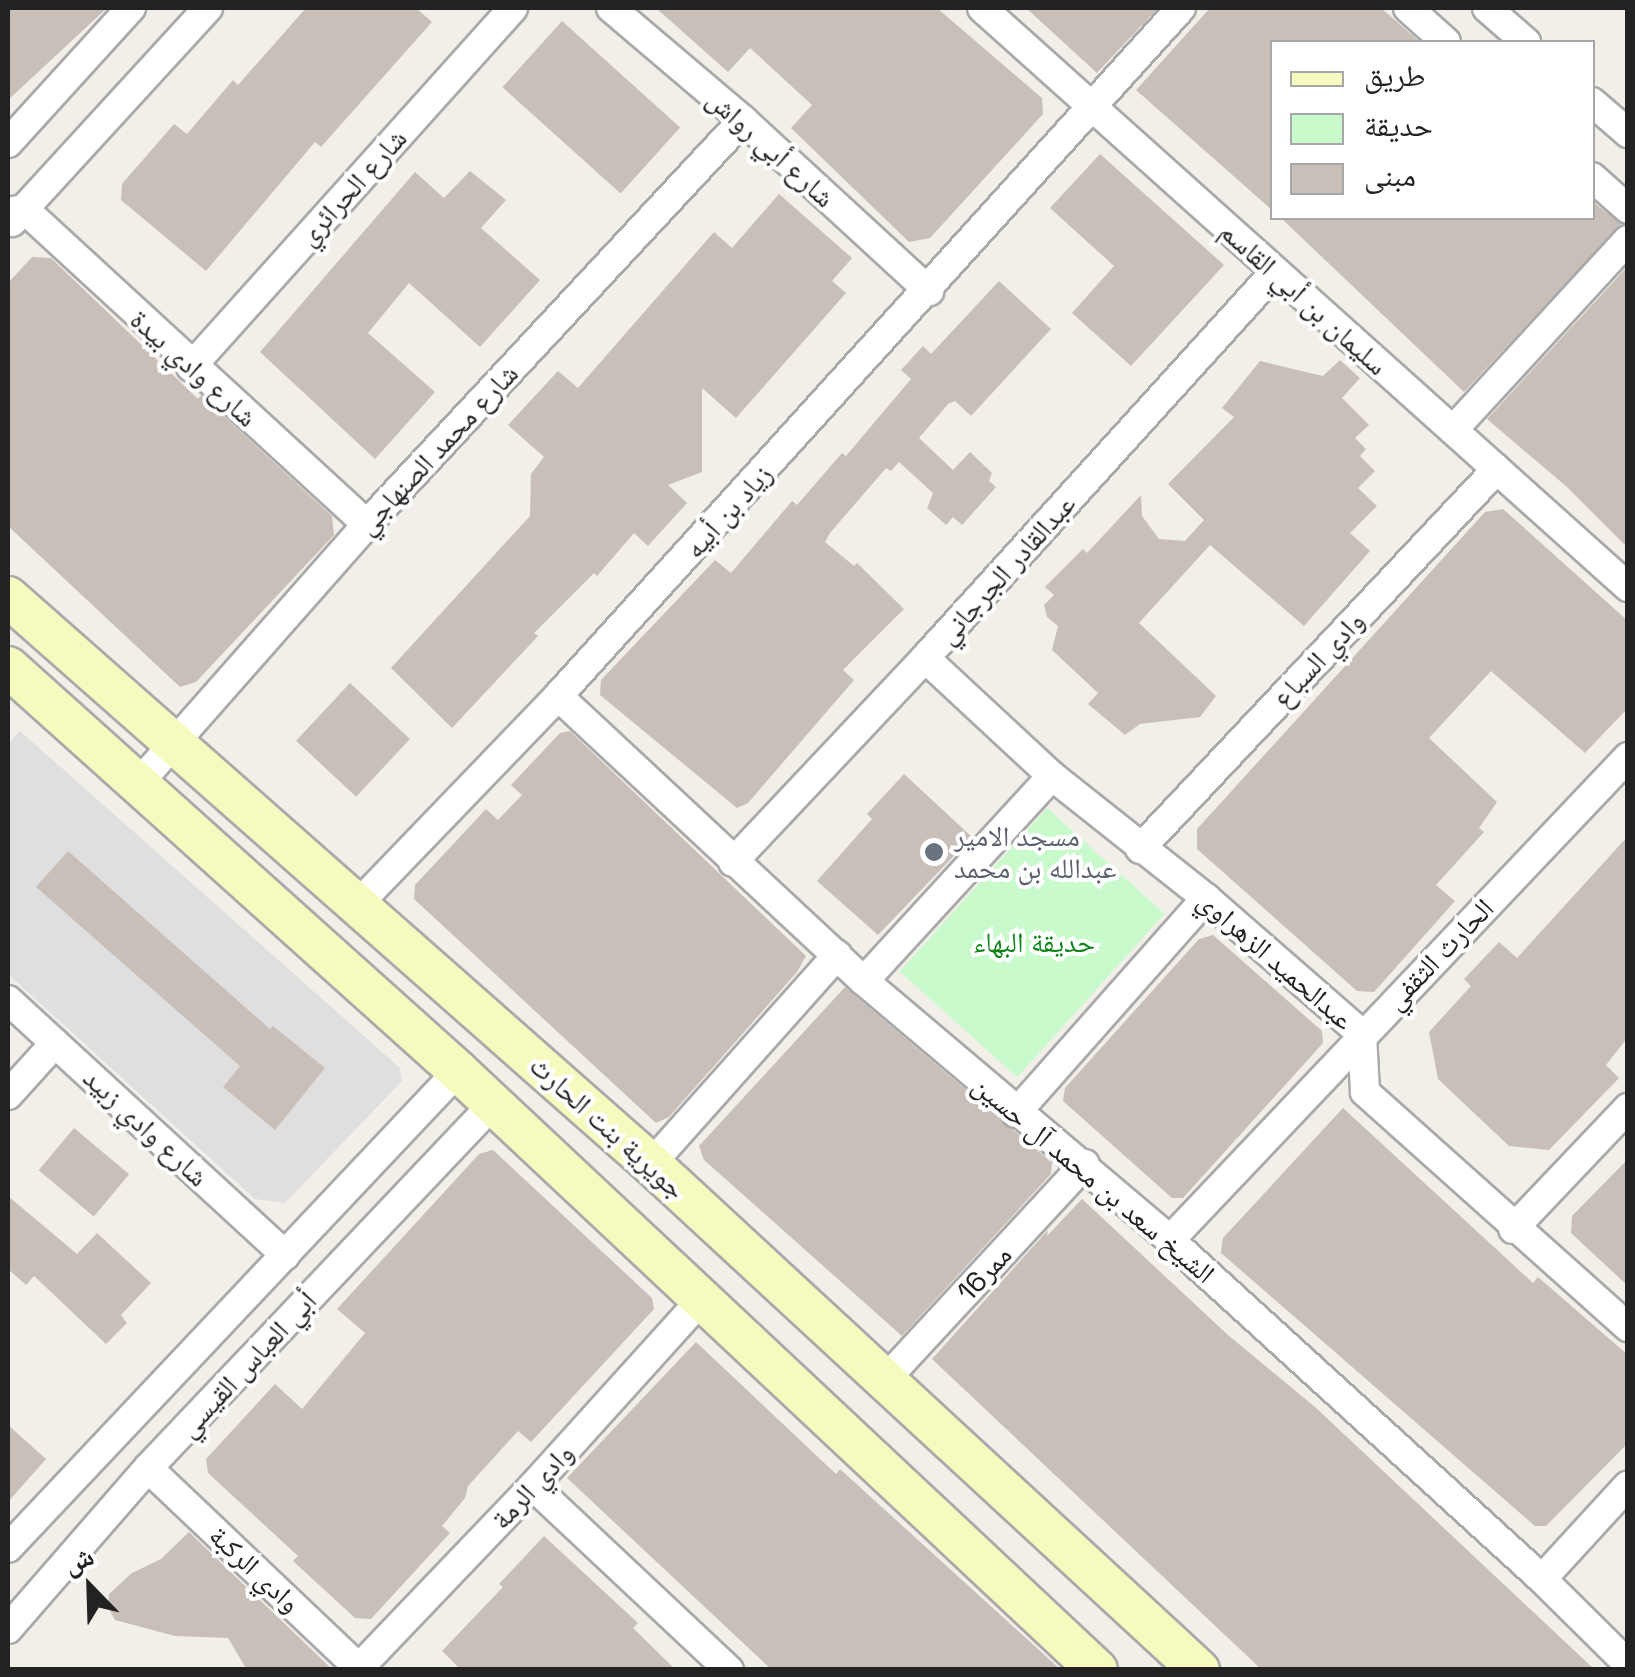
<!DOCTYPE html>
<html>
<head>
<meta charset="utf-8">
<style>
  body { margin:0 }
  #map { position:relative; width:1635px; height:1677px; overflow:hidden; background:#f2efe9; font-family:"Space Grotesk","Noto Naskh Arabic",sans-serif }
  div>[style] { position:absolute }
  .residential>* { inset:0; background:#e0dfdf }
  .park>* { inset:0; background:#c8facc; transform-origin:0 0 }
  .building>* { inset:0; background:#c7bfb8; transform-origin:0 0 }
  .roads { filter:drop-shadow(2px 0 #a9a9a9) drop-shadow(-2px 0 #a9a9a9) drop-shadow(0 2px #a9a9a9) drop-shadow(0 -2px #a9a9a9) }
  .street>* { height:28px; margin:-14px; padding:0 14px; transform-origin:14px; border-radius:14px; background:#fff }
  .secondary>* { height:40px; margin:-20px; padding:0 20px; transform-origin:20px; border-radius:20px; background:#f7fabf }
  .dots>* { width:28px; height:28px; translate:-50% -50%; box-sizing:border-box; border:5px solid #fff; border-radius:50% }
  span { translate:-50% -50%; white-space:nowrap; text-align:center; line-height:1.15; -webkit-text-stroke:8px #fff; paint-order:stroke }
  .street-label { font-size:28px; color:#222 }
  .worship-label { font-size:28px; color:#5b616d }
  .left { translate:0 -50%; text-align:left }
  .park-label { font-size:28px; color:#0c8416 }
  .frame { position:absolute; inset:0; border:10px solid #222; pointer-events:none }
  .legend { position:absolute; left:1270px; top:40px; width:325px; height:180px; box-sizing:border-box; background:#fff; border:2px solid #a7a7a7; margin:0; padding:12px 18px; list-style:none; font-size:30px; color:#222 }
  .legend li { display:flex; align-items:center; gap:20px; height:50px }
  .legend b { width:50px; border:2px solid #a7a7a7 }
  .north { position:absolute; left:40px; top:1537px; width:100px; height:100px; -webkit-text-stroke:8px #fff; paint-order:stroke; rotate:337deg; font-size:28px; font-weight:700; line-height:40px; text-align:center; color:#222 }
  .north::after { content:''; display:block; margin:auto; width:35px; height:45px; background:#222; clip-path:polygon(50% 0,100% 100%,50% 72%,0 100%) }
</style>
</head>
<body>
<div id="map">
  <div class="residential">
    <i style="clip-path:polygon(20px 731px,400px 1068px,402px 1081px,285px 1203px,255px 1199px,8px 974px,8px 744px)"></i>
  </div>
  <div class="park">
    <i style="left:1047px;top:808px;width:158px;height:220px;rotate:42deg"></i>
  </div>
  <div class="building">
    <i style="clip-path:polygon(8px 8px,107px 8px,8px 100px)"></i>
    <i style="clip-path:polygon(306px 8px,416px 8px,432px 22px,321px 147px,315px 142px,206px 271px,121px 200px,122px 184px,174px 124px,187px 134px,233px 80px,238px 85px)"></i>
    <i style="clip-path:polygon(656px 8px,937px 8px,1042px 98px,1043px 114px,930px 238px,909px 242px,791px 128px,812px 105px,750px 48px,728px 72px)"></i>
    <i style="clip-path:polygon(1026px 8px,1158px 8px,1097px 73px)"></i>
    <i style="clip-path:polygon(1210px 8px,1381px 8px,1420px 42px,1272px 42px,1272px 210px,1136px 90px)"></i>
    <i style="left:562px;top:21px;width:159px;height:89px;rotate:42deg"></i>
    <i style="clip-path:polygon(1100px 154px,1224px 265px,1131px 366px,1072px 313px,1114px 266px,1050px 208px)"></i>
    <i style="clip-path:polygon(470px 171px,506px 200px,481px 228px,540px 280px,480px 347px,409px 283px,368px 333px,435px 392px,375px 459px,260px 352px,415px 172px,444px 198px)"></i>
    <i style="clip-path:polygon(779px 194px,852px 258px,832px 281px,846px 293px,736px 418px,702px 388px,702px 472px,668px 485px,687px 503px,648px 546px,634px 533px,597px 576px,594px 573px,534px 633px,538px 636px,452px 728px,391px 668px,530px 516px,531px 474px,544px 457px,508px 425px,558px 371px,578px 388px,714px 232px,732px 248px)"></i>
    <i style="clip-path:polygon(1592px 201px,1621px 224px,1464px 392px,1281px 218px,1592px 218px)"></i>
    <i style="clip-path:polygon(32px 257px,51px 258px,198px 399px,201px 395px,332px 516px,334px 535px,196px 682px,180px 687px,8px 526px,8px 283px)"></i>
    <i style="clip-path:polygon(1628px 266px,1628px 548px,1567px 487px,1487px 419px)"></i>
    <i style="clip-path:polygon(999px 281px,1051px 329px,971px 416px,955px 401px,948px 404px,919px 438px,953px 470px,970px 452px,992px 473px,989px 481px,996px 487px,962px 525px,953px 517px,946px 525px,927px 508px,933px 493px,899px 462px,891px 471px,886px 468px,830px 533px,825px 542px,854px 566px,857px 563px,904px 609px,843px 670px,854px 680px,748px 803px,737px 808px,600px 695px,601px 680px,715px 560px,731px 573px,792px 501px,797px 505px,842px 453px,846px 456px,911px 379px,901px 370px,923px 346px,931px 354px)"></i>
    <i style="clip-path:polygon(1340px 360px,1360px 378px,1342px 398px,1369px 425px,1355px 438px,1366px 449px,1360px 456px,1375px 471px,1358px 488px,1377px 506px,1350px 533px,1370px 551px,1304px 626px,1210px 545px,1139px 623px,1216px 696px,1200px 717px,1140px 724px,1125px 735px,1088px 704px,1098px 693px,1052px 650px,1058px 626px,1047px 617px,1044px 605px,1054px 595px,1045px 587px,1083px 549px,1087px 553px,1141px 495px,1142px 516px,1159px 539px,1185px 541px,1204px 520px,1168px 484px,1234px 417px,1222px 408px,1260px 361px,1323px 376px)"></i>
    <i style="clip-path:polygon(1503px 509px,1628px 621px,1628px 708px,1585px 753px,1491px 671px,1429px 738px,1497px 802px,1479px 828px,1484px 832px,1436px 885px,1455px 901px,1374px 992px,1357px 991px,1197px 849px,1197px 829px,1485px 512px)"></i>
    <i style="left:350px;top:683px;width:82px;height:79px;rotate:43deg"></i>
    <i style="clip-path:polygon(570px 731px,806px 956px,797px 972px,669px 1117px,656px 1123px,414px 899px,415px 885px,486px 809px,498px 820px,522px 795px,511px 785px,560px 733px)"></i>
    <i style="clip-path:polygon(904px 774px,972px 837px,878px 935px,817px 881px,872px 819px,867px 814px)"></i>
    <i style="clip-path:polygon(1628px 836px,1628px 1037px,1606px 1065px,1619px 1078px,1549px 1150px,1509px 1146px,1438px 1079px,1429px 1032px,1471px 986px,1464px 979px,1499px 942px,1517px 958px)"></i>
    <i style="clip-path:polygon(68px 851px,270px 1029px,273px 1026px,325px 1068px,275px 1130px,223px 1087px,240px 1066px,36px 887px)"></i>
    <i style="clip-path:polygon(1213px 935px,1322px 1031px,1323px 1043px,1183px 1198px,1172px 1198px,1063px 1101px,1065px 1088px,1199px 939px)"></i>
    <i style="clip-path:polygon(845px 987px,1052px 1163px,1051px 1174px,902px 1336px,704px 1160px,699px 1146px)"></i>
    <i style="clip-path:polygon(1343px 1108px,1533px 1283px,1538px 1277px,1628px 1355px,1628px 1443px,1546px 1526px,1535px 1526px,1221px 1253px,1223px 1238px)"></i>
    <i style="left:74px;top:1128px;width:72px;height:55px;rotate:40deg"></i>
    <i style="clip-path:polygon(493px 1150px,652px 1298px,654px 1309px,531px 1442px,518px 1431px,468px 1486px,465px 1498px,442px 1526px,450px 1533px,371px 1619px,355px 1618px,293px 1561px,298px 1556px,208px 1473px,206px 1459px,275px 1384px,302px 1409px,365px 1333px,337px 1309px,479px 1154px)"></i>
    <i style="clip-path:polygon(1628px 1159px,1628px 1286px,1571px 1233px,1572px 1216px)"></i>
    <i style="clip-path:polygon(8px 1196px,77px 1254px,97px 1233px,151px 1283px,121px 1315px,127px 1323px,106px 1344px,34px 1276px,26px 1285px,8px 1269px)"></i>
    <i style="clip-path:polygon(1082px 1199px,1228px 1335px,1315px 1407px,1595px 1670px,1262px 1670px,932px 1359px,1048px 1230px,1047px 1236px)"></i>
    <i style="clip-path:polygon(696px 1342px,836px 1474px,840px 1469px,1061px 1670px,772px 1670px,567px 1478px)"></i>
    <i style="clip-path:polygon(8px 1425px,46px 1459px,8px 1502px)"></i>
    <i style="clip-path:polygon(189px 1532px,333px 1670px,247px 1670px,228px 1638px,175px 1636px,115px 1620px,108px 1607px,109px 1594px,132px 1573px,161px 1559px)"></i>
    <i style="clip-path:polygon(544px 1536px,638px 1623px,633px 1628px,676px 1670px,461px 1670px,442px 1651px,503px 1587px,499px 1584px)"></i>
  </div>
  <div class="roads">
    <div class="street">
      <i style="left:611px;top:8px;width:173px;rotate:40.3deg"></i>
      <i style="left:743px;top:120px;width:253px;rotate:42.6deg"></i>
      <i style="left:982px;top:8px;width:868px;rotate:41.87deg"></i>
      <i style="left:1408px;top:8px;width:51px;rotate:41.8deg"></i>
      <i style="left:1487px;top:8px;width:52px;rotate:41.1deg"></i>
      <i style="left:1592px;top:102px;width:48px;rotate:40.7deg"></i>
      <i style="left:8px;top:143px;width:183px;rotate:-47.7deg"></i>
      <i style="left:1592px;top:177px;width:48px;rotate:41.6deg"></i>
      <i style="left:8px;top:212px;width:16px;rotate:-11deg"></i>
      <i style="left:24px;top:209px;width:466px;rotate:42.6deg"></i>
      <i style="left:12px;top:222px;width:290px;rotate:-47.5deg"></i>
      <i style="left:191px;top:367px;width:482px;rotate:-48.1deg"></i>
      <i style="left:1453px;top:430px;width:258px;rotate:-47.4deg"></i>
      <i style="left:925px;top:658px;width:173px;rotate:42.9deg"></i>
      <i style="left:1052px;top:776px;width:196px;rotate:38.4deg"></i>
      <i style="left:1206px;top:898px;width:207px;rotate:41.1deg"></i>
      <i style="left:1362px;top:1034px;width:58px;rotate:87deg"></i>
      <i style="left:1365px;top:1092px;width:353px;rotate:41.8deg"></i>
      <i style="left:558px;top:696px;width:418px;rotate:43deg"></i>
      <i style="left:864px;top:981px;width:401px;rotate:40.2deg"></i>
      <i style="left:1170px;top:1240px;width:503px;rotate:42.34deg"></i>
      <i style="left:1542px;top:1579px;width:121px;rotate:44.7deg"></i>
      <i style="left:138px;top:784px;width:346px;rotate:-48.6deg"></i>
      <i style="left:367px;top:524px;width:552px;rotate:-47.06deg"></i>
      <i style="left:1140px;top:849px;width:521px;rotate:-46.79deg"></i>
      <i style="left:733px;top:862px;width:280px;rotate:-46.7deg"></i>
      <i style="left:925px;top:658px;width:521px;rotate:-47.8deg"></i>
      <i style="left:358px;top:904px;width:289px;rotate:-46.1deg"></i>
      <i style="left:558px;top:696px;width:928px;rotate:-47.84deg"></i>
      <i style="left:864px;top:981px;width:278px;rotate:-47.5deg"></i>
      <i style="left:8px;top:1000px;width:377px;rotate:42.6deg"></i>
      <i style="left:8px;top:1095px;width:70px;rotate:-47.9deg"></i>
      <i style="left:1016px;top:1113px;width:287px;rotate:-48.5deg"></i>
      <i style="left:651px;top:1164px;width:280px;rotate:-48.3deg"></i>
      <i style="left:1513px;top:1229px;width:167px;rotate:-46.5deg"></i>
      <i style="left:1170px;top:1240px;width:666px;rotate:-46.52deg"></i>
      <i style="left:883px;top:1382px;width:297px;rotate:-47.2deg"></i>
      <i style="left:148px;top:1468px;width:294px;rotate:43.5deg"></i>
      <i style="left:533px;top:1486px;width:269px;rotate:43.2deg"></i>
      <i style="left:8px;top:1548px;width:656px;rotate:-46.67deg"></i>
      <i style="left:1542px;top:1579px;width:127px;rotate:-47.5deg"></i>
      <i style="left:8px;top:1629px;width:213px;rotate:-49deg"></i>
      <i style="left:148px;top:1468px;width:500px;rotate:-46.54deg"></i>
      <i style="left:359px;top:1668px;width:252px;rotate:-46.3deg"></i>
      <i style="left:533px;top:1486px;width:251px;rotate:-47.9deg"></i>
    </div>
    <div class="secondary">
      <i style="left:8px;top:597px;width:857px;rotate:41.41deg"></i>
      <i style="left:651px;top:1164px;width:746px;rotate:42.72deg"></i>
      <i style="left:8px;top:667px;width:605px;rotate:41.92deg"></i>
      <i style="left:458px;top:1071px;width:876px;rotate:43.15deg"></i>
    </div>
  </div>
  <div class="dots">
    <i style="left:934px;top:852px;background:#6b7280"></i>
  </div>
  <div class="street-label">
    <span style="left:771px;top:148px;rotate:42deg">شارع أبي رواش</span>
    <span style="left:352px;top:187px;rotate:-48deg">شارع الحرائري</span>
    <span style="left:1304px;top:298px;rotate:42deg">سليمان بن أبي القاسم</span>
    <span style="left:194px;top:368px;rotate:42deg">شارع وادي بيدة</span>
    <span style="left:437px;top:449px;rotate:-47deg">شارع محمد الصنهاجي</span>
    <span style="left:728px;top:511px;rotate:-48deg">زياد بن أبيه</span>
    <span style="left:1006px;top:569px;rotate:-48deg">عبدالقادر الجرجاني</span>
    <span style="left:1318px;top:659px;rotate:-47deg">وادي السباع</span>
    <span style="left:1439px;top:954px;rotate:-46deg">الحارث الثقفي</span>
    <span style="left:1276px;top:960px;rotate:41deg">عبدالحميد الزهراوي</span>
    <span style="left:146px;top:1127px;rotate:43deg">شارع وادي زبيد</span>
    <span style="left:608px;top:1127px;rotate:42deg">جويرية بنت الحارث</span>
    <span style="left:1094px;top:1179px;rotate:40deg">الشيخ سعد بن محمد آل حسين</span>
    <span style="left:984px;top:1273px;rotate:-47deg">ممر16</span>
    <span style="left:247px;top:1364px;rotate:-47deg">أبي العباس القيسي</span>
    <span style="left:532px;top:1486px;rotate:-47deg">وادي الرمة</span>
    <span style="left:255px;top:1569px;rotate:43deg">وادي الركبة</span>
  </div>
  <div class="worship-label">
    <span class="left" style="left:954px;top:852px">مسجد الامير<br>عبدالله بن محمد</span>
  </div>
  <div class="park-label">
    <span style="left:1034px;top:942px">حديقة البهاء</span>
  </div>
  <div class="frame"></div>
  <ul class="legend">
  <li><b style="height:12px;background:#f7fabf"></b>طريق</li>
  <li><b style="height:28px;background:#c8facc"></b>حديقة</li>
  <li><b style="height:28px;background:#c7bfb8"></b>مبنى</li>
  </ul>
  <div class="north">ش</div>
</div>
</body>
</html>
